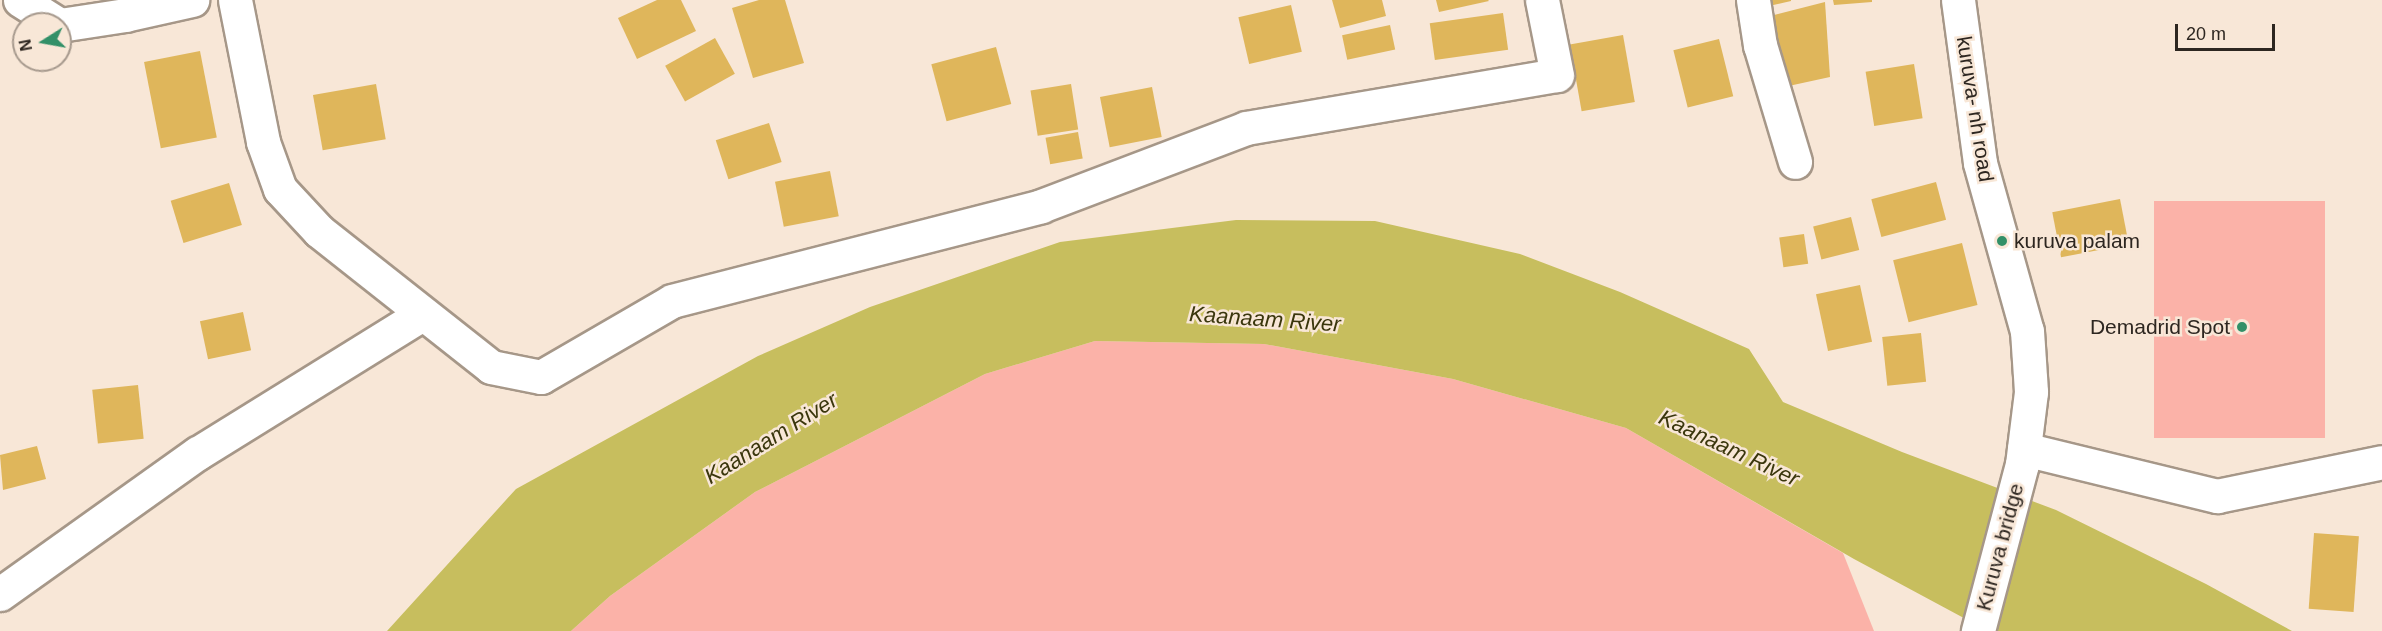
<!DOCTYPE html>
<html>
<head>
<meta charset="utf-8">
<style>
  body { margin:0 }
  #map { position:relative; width:2382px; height:631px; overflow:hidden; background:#f8e7d7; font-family:Helvetica,sans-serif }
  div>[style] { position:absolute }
  .green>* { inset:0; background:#fbb2a8; transform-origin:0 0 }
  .water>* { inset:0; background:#c7be5e }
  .building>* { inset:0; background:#dfb65b; transform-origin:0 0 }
  .roads { filter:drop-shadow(2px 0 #a69788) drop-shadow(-2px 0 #a69788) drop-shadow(0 2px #a69788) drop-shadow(0 -2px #a69788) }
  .street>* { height:33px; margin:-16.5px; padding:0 16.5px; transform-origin:16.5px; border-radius:16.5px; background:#fff }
  .secondary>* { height:33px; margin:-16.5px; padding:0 16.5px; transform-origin:16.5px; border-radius:16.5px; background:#fff }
  .dots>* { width:16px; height:16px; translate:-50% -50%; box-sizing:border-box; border:3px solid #f8e7d7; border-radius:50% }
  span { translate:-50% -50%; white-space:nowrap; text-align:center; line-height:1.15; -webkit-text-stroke:5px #f8e7d7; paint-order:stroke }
  .street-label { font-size:21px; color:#2d2620 }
  .poi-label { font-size:21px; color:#2d2620 }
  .left { translate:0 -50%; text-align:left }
  .right { translate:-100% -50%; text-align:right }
  .water-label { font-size:22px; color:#3a360c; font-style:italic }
  .north { position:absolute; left:12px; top:12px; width:60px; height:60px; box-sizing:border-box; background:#f8e7d7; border:2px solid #a79a8e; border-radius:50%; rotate:259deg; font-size:16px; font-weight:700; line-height:24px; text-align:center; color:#2d2620 }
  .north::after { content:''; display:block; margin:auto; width:21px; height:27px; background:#329068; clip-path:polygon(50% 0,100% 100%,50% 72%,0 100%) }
  .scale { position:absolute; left:2175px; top:24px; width:100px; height:27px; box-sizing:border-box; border:3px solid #2d2620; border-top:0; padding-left:8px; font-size:18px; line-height:21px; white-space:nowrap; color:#2d2620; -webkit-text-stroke:4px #f8e7d7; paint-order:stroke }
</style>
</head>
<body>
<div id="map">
  <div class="green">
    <i style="left:2325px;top:201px;width:237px;height:171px;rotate:90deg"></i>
    <i style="clip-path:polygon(1095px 341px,1264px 344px,1453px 379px,1626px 428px,1843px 553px,1874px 631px,571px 631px,610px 596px,755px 492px,985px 374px)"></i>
  </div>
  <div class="water">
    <i style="clip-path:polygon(1236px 220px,1375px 221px,1520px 254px,1620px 292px,1749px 349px,1783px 402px,1902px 452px,2056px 510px,2206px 584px,2292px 631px,1988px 631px,1854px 559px,1626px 428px,1453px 379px,1264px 344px,1095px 341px,985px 374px,755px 492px,610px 596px,571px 631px,387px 631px,516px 489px,758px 356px,870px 307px,1060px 242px)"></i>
  </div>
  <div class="building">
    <i style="clip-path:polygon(657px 0,681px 0,696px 31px,637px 59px,618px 18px)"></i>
    <i style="clip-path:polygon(759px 0,785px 0,804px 63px,753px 78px,732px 8px)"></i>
    <i style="clip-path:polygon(1332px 0,1382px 0,1386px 16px,1340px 28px)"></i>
    <i style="clip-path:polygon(1436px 0,1488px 0,1489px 1px,1439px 12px)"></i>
    <i style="clip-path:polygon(1768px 0,1791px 0,1791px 1px,1769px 6px)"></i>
    <i style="clip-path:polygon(1833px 0,1872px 0,1872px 2px,1834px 5px)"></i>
    <i style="clip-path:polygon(1825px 2px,1830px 77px,1784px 87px,1774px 15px)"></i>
    <i style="left:1291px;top:5px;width:48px;height:54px;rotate:77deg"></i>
    <i style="left:1503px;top:13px;width:37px;height:74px;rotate:82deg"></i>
    <i style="left:1390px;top:25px;width:25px;height:49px;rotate:78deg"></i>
    <i style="left:1623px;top:35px;width:68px;height:54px;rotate:80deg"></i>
    <i style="left:715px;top:38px;width:41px;height:57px;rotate:61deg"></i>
    <i style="left:1719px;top:39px;width:59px;height:47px;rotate:76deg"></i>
    <i style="left:996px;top:47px;width:59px;height:67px;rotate:75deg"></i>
    <i style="left:200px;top:51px;width:88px;height:57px;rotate:79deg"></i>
    <i style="left:1914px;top:64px;width:55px;height:49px;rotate:81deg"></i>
    <i style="left:376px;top:84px;width:56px;height:64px;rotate:80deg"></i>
    <i style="left:1071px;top:84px;width:46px;height:41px;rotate:81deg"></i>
    <i style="left:1152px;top:87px;width:51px;height:53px;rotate:79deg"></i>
    <i style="left:769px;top:123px;width:41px;height:56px;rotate:72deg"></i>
    <i style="left:1078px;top:132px;width:27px;height:33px;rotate:80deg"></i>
    <i style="left:830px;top:171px;width:46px;height:56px;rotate:79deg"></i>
    <i style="left:1936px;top:182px;width:39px;height:67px;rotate:75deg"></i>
    <i style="left:229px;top:183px;width:44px;height:61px;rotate:73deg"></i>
    <i style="left:2120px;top:199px;width:46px;height:69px;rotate:79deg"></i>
    <i style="left:1851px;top:217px;width:34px;height:39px;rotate:76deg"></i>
    <i style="left:1804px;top:234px;width:30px;height:25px;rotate:82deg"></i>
    <i style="left:1962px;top:243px;width:64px;height:71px;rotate:76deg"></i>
    <i style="left:1860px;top:285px;width:58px;height:45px;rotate:78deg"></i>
    <i style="left:243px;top:312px;width:39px;height:44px;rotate:78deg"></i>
    <i style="left:1921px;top:333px;width:49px;height:39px;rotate:84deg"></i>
    <i style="left:138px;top:385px;width:54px;height:46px;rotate:84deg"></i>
    <i style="clip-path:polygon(37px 446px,46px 479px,3px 490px,0 455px)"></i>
    <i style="left:2314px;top:533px;width:45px;height:76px;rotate:4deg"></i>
  </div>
  <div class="roads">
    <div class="street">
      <i style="left:20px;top:0;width:45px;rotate:32.3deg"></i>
      <i style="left:235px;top:0;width:145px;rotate:78.8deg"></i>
      <i style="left:263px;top:142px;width:50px;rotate:70.1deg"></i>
      <i style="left:280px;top:189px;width:57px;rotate:47.1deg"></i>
      <i style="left:319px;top:231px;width:219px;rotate:38.3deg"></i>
      <i style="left:491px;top:367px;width:51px;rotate:11.3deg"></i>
      <i style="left:541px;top:377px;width:151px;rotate:-30.1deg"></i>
      <i style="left:672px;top:301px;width:381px;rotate:-14.4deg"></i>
      <i style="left:1041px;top:206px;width:219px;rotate:-20.8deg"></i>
      <i style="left:1246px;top:128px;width:315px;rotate:-9.7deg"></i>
      <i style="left:1557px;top:75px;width:76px;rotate:-101.3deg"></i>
      <i style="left:1753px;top:0;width:46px;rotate:81.2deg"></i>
      <i style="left:1760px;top:45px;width:122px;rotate:73.3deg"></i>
      <i style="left:60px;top:25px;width:66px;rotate:-8.7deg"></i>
      <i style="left:125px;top:15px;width:69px;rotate:-12.6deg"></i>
      <i style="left:2024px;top:449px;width:199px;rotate:13.7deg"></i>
      <i style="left:2217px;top:496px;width:168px;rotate:-11.6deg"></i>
      <i style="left:0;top:594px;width:243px;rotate:-35.5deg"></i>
      <i style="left:198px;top:453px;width:264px;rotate:-31.8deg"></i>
    </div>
    <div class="secondary">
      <i style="left:1958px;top:0;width:164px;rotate:82.3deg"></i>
      <i style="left:1980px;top:163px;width:174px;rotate:74.4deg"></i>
      <i style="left:2027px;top:331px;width:61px;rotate:86.2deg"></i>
      <i style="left:2031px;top:392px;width:73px;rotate:97.1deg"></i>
      <i style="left:2022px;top:464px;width:173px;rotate:104.8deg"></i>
    </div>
  </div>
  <div class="dots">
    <i style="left:2002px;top:241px;background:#329068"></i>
    <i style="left:2242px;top:327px;background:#329068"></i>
  </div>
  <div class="street-label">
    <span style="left:1975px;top:109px;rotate:81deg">kuruva- nh road</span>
    <span style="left:2000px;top:547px;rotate:-75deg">Kuruva bridge</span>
  </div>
  <div class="poi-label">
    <span class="left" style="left:2014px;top:241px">kuruva palam</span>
    <span class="right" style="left:2230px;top:327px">Demadrid Spot</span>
  </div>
  <div class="water-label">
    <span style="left:1265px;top:319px;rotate:4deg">Kaanaam River</span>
    <span style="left:771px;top:438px;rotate:-32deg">Kaanaam River</span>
    <span style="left:1729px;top:448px;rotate:25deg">Kaanaam River</span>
  </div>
  <div class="north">N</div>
  <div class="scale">20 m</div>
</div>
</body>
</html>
